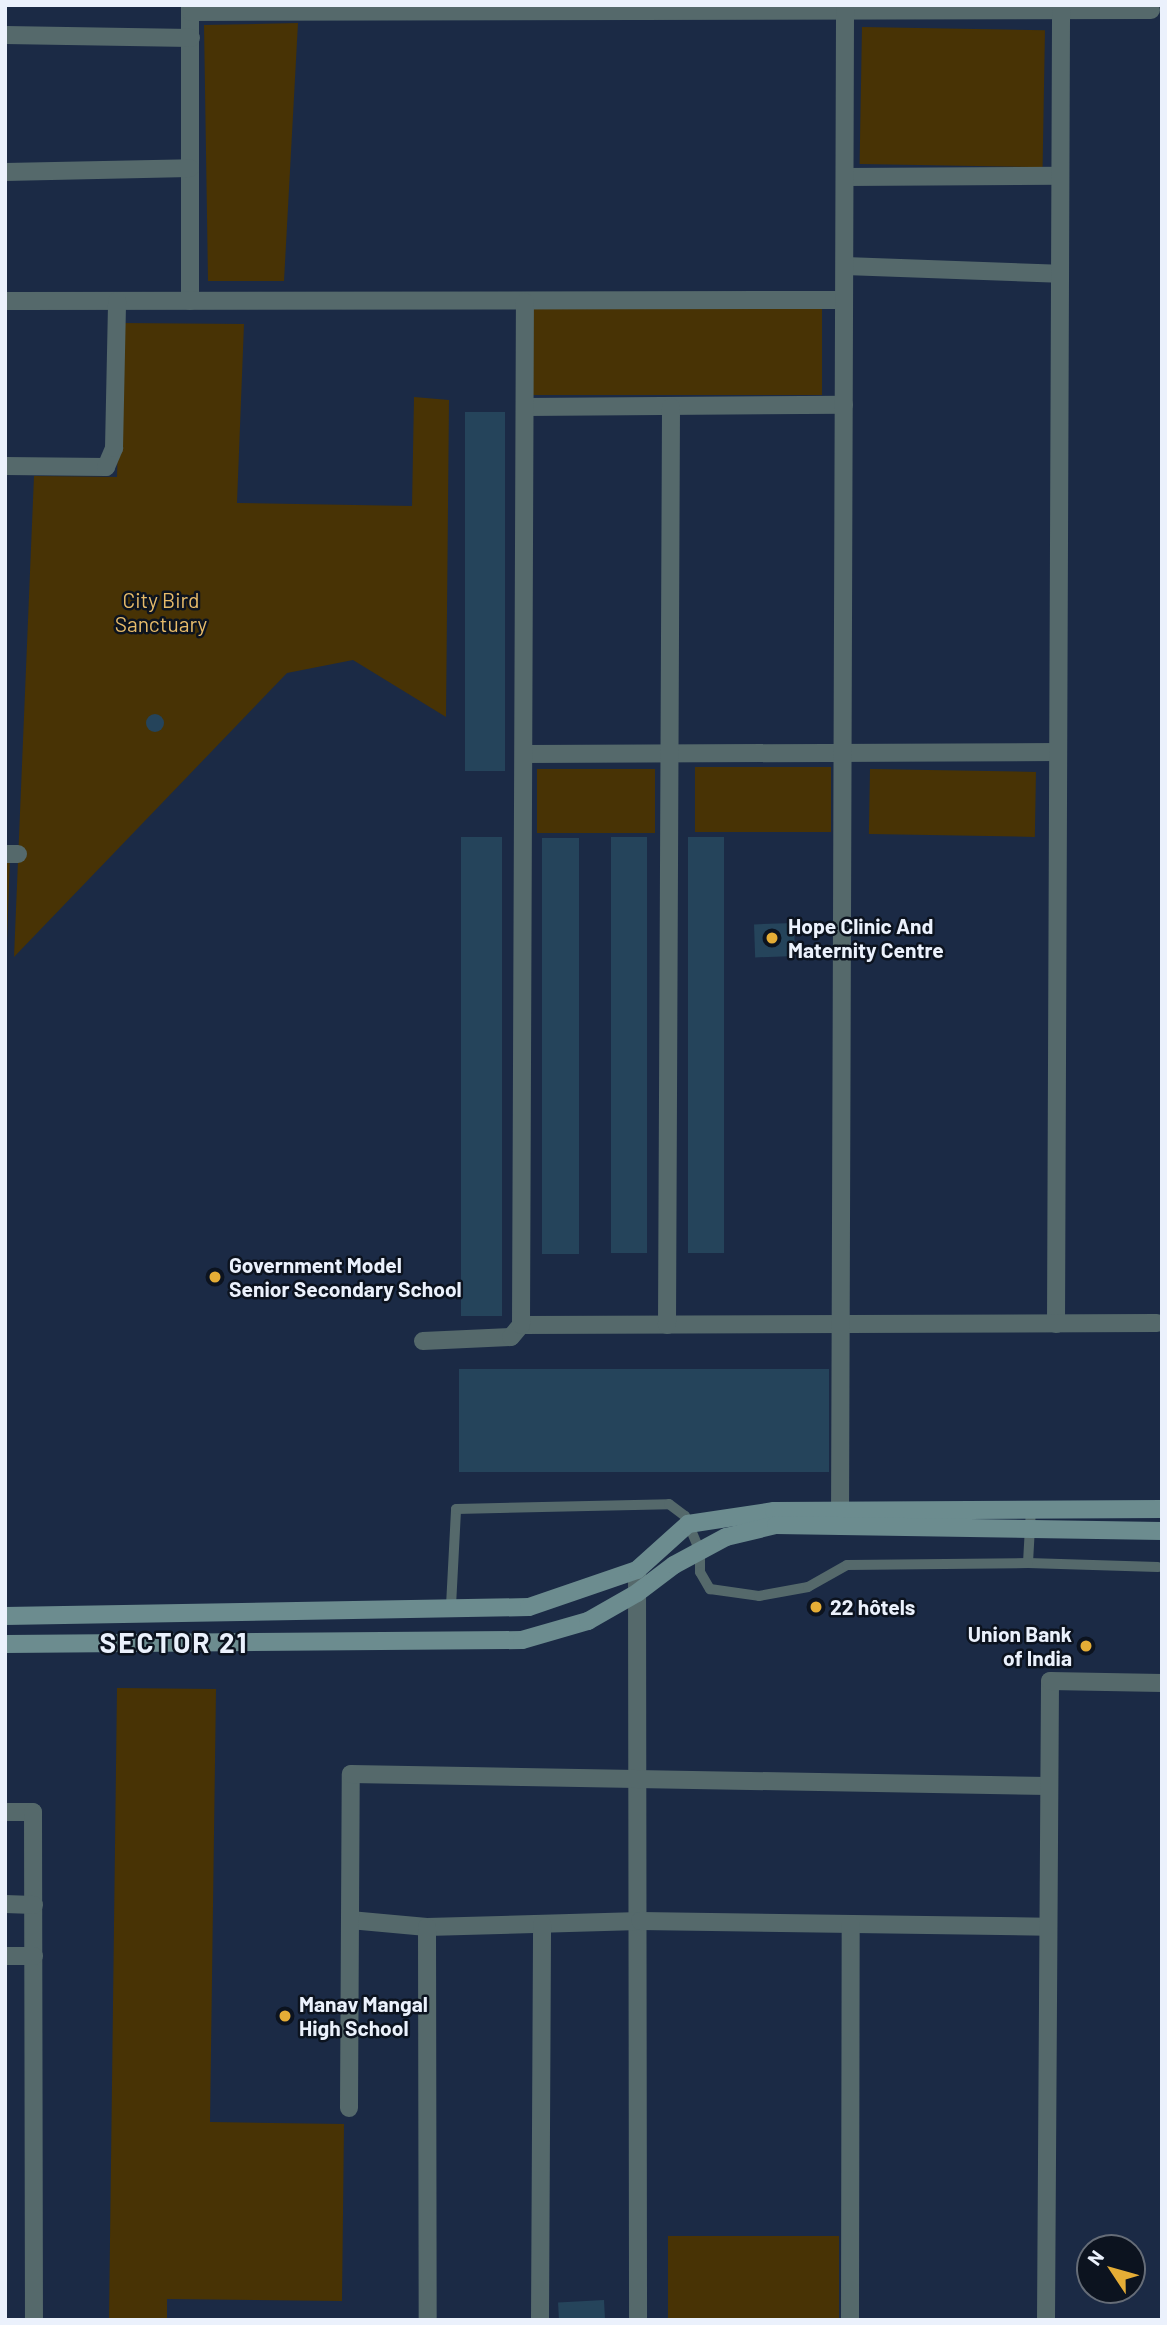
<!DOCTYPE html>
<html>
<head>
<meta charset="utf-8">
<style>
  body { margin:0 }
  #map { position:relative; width:1167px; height:2325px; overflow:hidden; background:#1b2a45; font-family:Barlow,sans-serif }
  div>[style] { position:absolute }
  .green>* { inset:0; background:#483305; transform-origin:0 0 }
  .building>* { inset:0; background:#25445b; transform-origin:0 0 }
  .round { border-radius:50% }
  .lane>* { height:10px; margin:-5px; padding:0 5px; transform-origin:5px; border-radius:5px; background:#55696b }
  .street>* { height:18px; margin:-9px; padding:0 9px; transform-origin:9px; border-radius:9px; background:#55696b }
  .secondary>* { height:18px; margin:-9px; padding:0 9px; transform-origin:9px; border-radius:9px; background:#6c8c8f }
  .dots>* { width:19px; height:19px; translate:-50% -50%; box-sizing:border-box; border:4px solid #0c131f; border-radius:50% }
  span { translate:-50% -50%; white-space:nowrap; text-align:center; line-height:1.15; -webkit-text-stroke:5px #0c131f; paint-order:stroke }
  .park-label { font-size:21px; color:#e7bb6a }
  .poi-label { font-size:21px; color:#ebf1fc; font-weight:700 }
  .left { translate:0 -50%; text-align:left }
  .right { translate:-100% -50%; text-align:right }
  .district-label { font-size:28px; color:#ebf1fc; font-weight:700; letter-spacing:2px }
  .frame { position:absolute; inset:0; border:7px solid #ebf1fc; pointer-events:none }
  .north { position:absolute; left:1076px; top:2234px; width:70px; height:70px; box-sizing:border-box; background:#0c131f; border:2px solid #656c77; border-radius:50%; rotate:306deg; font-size:19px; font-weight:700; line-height:28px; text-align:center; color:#ebf1fc }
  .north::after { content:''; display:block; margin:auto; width:24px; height:32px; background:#e5ad36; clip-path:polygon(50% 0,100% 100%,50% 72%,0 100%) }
</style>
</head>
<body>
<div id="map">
  <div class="green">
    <i style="clip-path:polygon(298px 23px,284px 281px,208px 281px,204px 25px)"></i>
    <i style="left:862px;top:27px;width:183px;height:137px;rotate:1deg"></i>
    <i style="left:822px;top:309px;width:86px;height:306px;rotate:90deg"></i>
    <i style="clip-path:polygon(121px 323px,244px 324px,237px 503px,412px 506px,414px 397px,449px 400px,446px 717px,353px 660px,287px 673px,14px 957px,34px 476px,117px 477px)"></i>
    <i style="left:831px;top:767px;width:65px;height:136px;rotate:90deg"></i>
    <i style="left:537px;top:769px;width:118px;height:64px"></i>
    <i style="left:870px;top:769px;width:166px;height:65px;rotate:1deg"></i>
    <i style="clip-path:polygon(5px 856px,10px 856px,5px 998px)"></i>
    <i style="clip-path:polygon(117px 1688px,216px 1689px,210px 2122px,344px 2124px,342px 2301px,167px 2299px,167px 2320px,109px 2320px)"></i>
    <i style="left:668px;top:2236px;width:171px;height:84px"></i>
  </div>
  <div class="building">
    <i style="left:465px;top:412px;width:40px;height:359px"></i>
    <i class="round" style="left:146px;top:714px;width:18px;height:18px"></i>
    <i style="left:461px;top:837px;width:41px;height:479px"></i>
    <i style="left:647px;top:837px;width:416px;height:36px;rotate:90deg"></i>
    <i style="left:688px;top:837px;width:36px;height:416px"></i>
    <i style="left:542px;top:838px;width:37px;height:416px"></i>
    <i style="left:794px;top:923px;width:33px;height:40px;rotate:88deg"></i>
    <i style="left:459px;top:1369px;width:370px;height:103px"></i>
    <i style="left:604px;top:2300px;width:20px;height:46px;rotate:87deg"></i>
  </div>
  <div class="lane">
    <i style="left:1031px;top:1509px;width:54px;rotate:93.2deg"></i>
    <i style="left:1028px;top:1563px;width:130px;rotate:1.8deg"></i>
    <i style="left:451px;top:1606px;width:97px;rotate:-87deg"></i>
    <i style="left:456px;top:1509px;width:213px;rotate:-1.3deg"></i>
    <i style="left:669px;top:1504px;width:20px;rotate:37deg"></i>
    <i style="left:685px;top:1516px;width:38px;rotate:67deg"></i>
    <i style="left:700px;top:1551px;width:21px;rotate:90deg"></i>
    <i style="left:700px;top:1572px;width:20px;rotate:60deg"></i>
    <i style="left:710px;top:1589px;width:49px;rotate:8.1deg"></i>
    <i style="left:759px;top:1596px;width:50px;rotate:-10.4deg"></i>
    <i style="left:808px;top:1587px;width:45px;rotate:-29.4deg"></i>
    <i style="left:847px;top:1565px;width:181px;rotate:-0.6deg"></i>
  </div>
  <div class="street">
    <i style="left:190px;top:5px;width:296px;rotate:90deg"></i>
    <i style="left:191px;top:12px;width:960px;rotate:-0.12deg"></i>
    <i style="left:5px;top:35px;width:186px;rotate:0.9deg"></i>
    <i style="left:5px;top:172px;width:185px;rotate:-1.2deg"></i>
    <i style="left:845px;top:177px;width:215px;rotate:-0.3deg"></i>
    <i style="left:845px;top:266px;width:214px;rotate:2.1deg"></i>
    <i style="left:5px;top:301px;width:839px;rotate:-0.07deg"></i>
    <i style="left:525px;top:407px;width:319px;rotate:-0.4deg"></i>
    <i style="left:5px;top:466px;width:101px;rotate:0.6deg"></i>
    <i style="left:106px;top:467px;width:21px;rotate:-67deg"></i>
    <i style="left:114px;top:448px;width:147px;rotate:-88.8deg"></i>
    <i style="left:524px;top:754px;width:534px;rotate:-0.21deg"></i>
    <i style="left:5px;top:854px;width:13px"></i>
    <i style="left:1056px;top:1324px;width:1314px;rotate:-89.78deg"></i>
    <i style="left:521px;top:1325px;width:636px;rotate:-0.18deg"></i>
    <i style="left:667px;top:1325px;width:918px;rotate:-89.75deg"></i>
    <i style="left:423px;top:1341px;width:88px;rotate:-2.6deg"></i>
    <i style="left:511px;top:1337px;width:16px;rotate:-50deg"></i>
    <i style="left:521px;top:1325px;width:1023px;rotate:-89.78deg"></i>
    <i style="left:840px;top:1526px;width:1516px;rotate:-89.81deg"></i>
    <i style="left:637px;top:1570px;width:750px;rotate:89.92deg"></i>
    <i style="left:5px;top:1812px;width:28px"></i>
    <i style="left:33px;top:1812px;width:508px;rotate:89.89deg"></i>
    <i style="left:5px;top:1904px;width:29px;rotate:2deg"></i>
    <i style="left:350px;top:1920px;width:77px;rotate:5.2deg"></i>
    <i style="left:427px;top:1927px;width:213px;rotate:-1.6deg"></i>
    <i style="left:640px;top:1921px;width:407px;rotate:0.8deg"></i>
    <i style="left:427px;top:1927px;width:393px;rotate:89.9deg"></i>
    <i style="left:5px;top:1956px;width:29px"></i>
    <i style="left:349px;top:2108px;width:334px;rotate:-89.7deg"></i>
    <i style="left:351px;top:1774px;width:697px;rotate:0.99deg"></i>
    <i style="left:540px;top:2320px;width:396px;rotate:-89.7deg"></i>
    <i style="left:850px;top:2320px;width:395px;rotate:-89.9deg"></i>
    <i style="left:1046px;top:2320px;width:639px;rotate:-89.64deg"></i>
    <i style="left:1050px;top:1681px;width:112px;rotate:1deg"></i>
  </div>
  <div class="secondary">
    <i style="left:5px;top:1616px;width:524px;rotate:-0.98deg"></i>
    <i style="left:529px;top:1607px;width:114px;rotate:-18.9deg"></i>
    <i style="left:637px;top:1570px;width:69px;rotate:-42deg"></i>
    <i style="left:688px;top:1524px;width:87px;rotate:-8.6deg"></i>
    <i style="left:774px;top:1511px;width:388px;rotate:-0.3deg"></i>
    <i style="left:5px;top:1644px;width:517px;rotate:-0.44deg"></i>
    <i style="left:522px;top:1640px;width:69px;rotate:-16.1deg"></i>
    <i style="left:588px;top:1621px;width:56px;rotate:-29.7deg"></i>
    <i style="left:637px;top:1593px;width:46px;rotate:-37.1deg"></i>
    <i style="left:674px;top:1565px;width:59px;rotate:-28.3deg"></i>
    <i style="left:726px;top:1537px;width:51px;rotate:-13.5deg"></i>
    <i style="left:776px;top:1525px;width:386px;rotate:0.9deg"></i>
  </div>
  <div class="dots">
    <i style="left:772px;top:938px;background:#e5ad36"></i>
    <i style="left:215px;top:1277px;background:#e5ad36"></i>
    <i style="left:816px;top:1607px;background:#e5ad36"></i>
    <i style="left:1086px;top:1646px;background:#e5ad36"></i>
    <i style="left:285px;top:2016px;background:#e5ad36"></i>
  </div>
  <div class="park-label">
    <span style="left:161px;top:612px">City Bird<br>Sanctuary</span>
  </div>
  <div class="poi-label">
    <span class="left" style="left:788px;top:938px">Hope Clinic And<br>Maternity Centre</span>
    <span class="left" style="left:229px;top:1277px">Government Model<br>Senior Secondary School</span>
    <span class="left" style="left:830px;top:1607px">22 hôtels</span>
    <span class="right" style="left:1072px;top:1646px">Union Bank<br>of India</span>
    <span class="left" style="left:299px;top:2016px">Manav Mangal<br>High School</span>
  </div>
  <div class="district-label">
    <span style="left:174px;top:1642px">SECTOR 21</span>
  </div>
  <div class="frame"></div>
  <div class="north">N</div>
</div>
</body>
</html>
